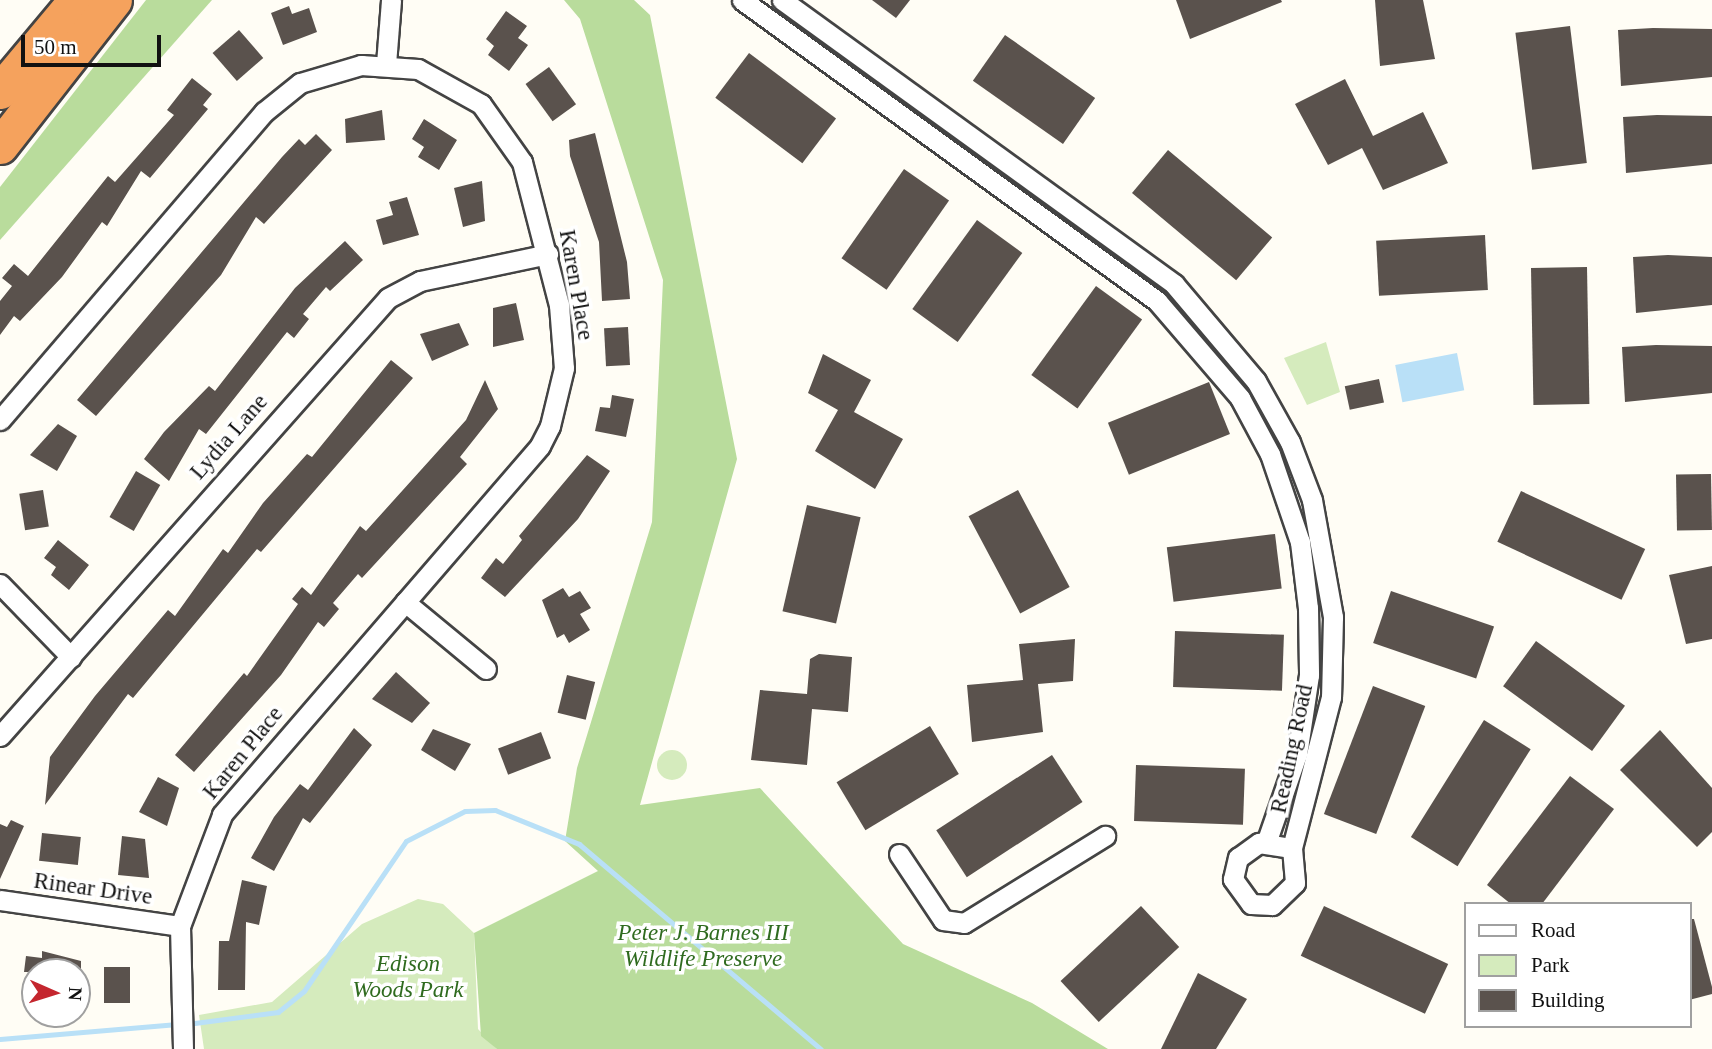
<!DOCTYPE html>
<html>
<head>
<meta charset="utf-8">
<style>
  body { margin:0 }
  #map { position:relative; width:1712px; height:1049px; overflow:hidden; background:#fffdf5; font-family:Georgia,serif }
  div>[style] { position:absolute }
  .green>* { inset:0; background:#d5ebbd }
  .round { border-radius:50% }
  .forest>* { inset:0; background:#b9dc9c }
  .water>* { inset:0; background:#b9e0f7; transform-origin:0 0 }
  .stream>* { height:5px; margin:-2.5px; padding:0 2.5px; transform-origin:2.5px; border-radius:2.5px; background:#b9e0f7 }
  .building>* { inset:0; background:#5a524d; transform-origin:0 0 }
  .roads { filter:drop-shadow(2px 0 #444) drop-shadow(-2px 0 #444) drop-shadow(0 2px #444) drop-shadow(0 -2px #444) }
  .street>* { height:19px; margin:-9.5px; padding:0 9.5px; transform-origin:9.5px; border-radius:9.5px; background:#fff }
  .highway>* { height:35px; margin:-17.5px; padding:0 17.5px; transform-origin:17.5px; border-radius:17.5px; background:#f5a25d }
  span { translate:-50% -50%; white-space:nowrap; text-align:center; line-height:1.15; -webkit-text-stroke:7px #fff; paint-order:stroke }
  .street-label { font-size:23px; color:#111 }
  .park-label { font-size:23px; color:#2f6b1f; font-style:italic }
  .legend { position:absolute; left:1464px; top:902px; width:228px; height:126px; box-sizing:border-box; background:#fff; border:2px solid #a0a0a0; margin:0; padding:9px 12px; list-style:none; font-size:21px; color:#111 }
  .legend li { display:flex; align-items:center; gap:14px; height:35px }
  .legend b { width:35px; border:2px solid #a0a0a0 }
  .north { position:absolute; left:21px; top:958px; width:70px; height:70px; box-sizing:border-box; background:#fff; border:2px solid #a0a0a0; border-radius:50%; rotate:93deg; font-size:19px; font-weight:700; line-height:28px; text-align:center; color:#111 }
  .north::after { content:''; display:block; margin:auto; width:24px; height:32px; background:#c4262e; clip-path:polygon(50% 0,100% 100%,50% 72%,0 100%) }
  .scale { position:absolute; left:21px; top:35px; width:140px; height:32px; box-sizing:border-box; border:4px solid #111; border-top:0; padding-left:9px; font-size:21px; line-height:24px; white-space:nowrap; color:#111; -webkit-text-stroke:5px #fff; paint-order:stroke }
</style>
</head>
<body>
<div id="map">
  <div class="green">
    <i style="clip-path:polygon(1326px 342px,1340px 392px,1307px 405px,1284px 358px)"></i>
    <i class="round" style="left:657px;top:750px;width:30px;height:30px"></i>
    <i style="clip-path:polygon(418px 899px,443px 904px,474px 933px,478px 1029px,497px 1049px,204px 1049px,199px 1015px,272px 1002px,362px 924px)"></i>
  </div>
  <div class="forest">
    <i style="clip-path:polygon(146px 0,212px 0,0 240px,0 187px)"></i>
    <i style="clip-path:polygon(564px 0,634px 0,650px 15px,737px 459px,640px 805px,760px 788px,903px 944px,1032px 1003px,1108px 1049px,497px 1049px,481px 1036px,474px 933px,598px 871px,565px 841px,577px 768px,652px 522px,663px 280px,580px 19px)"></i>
  </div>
  <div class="water">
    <i style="left:1457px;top:353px;width:38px;height:63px;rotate:79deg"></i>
  </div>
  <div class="stream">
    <i style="left:187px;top:1024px;width:92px;rotate:-7.5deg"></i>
    <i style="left:278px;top:1012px;width:33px;rotate:-39deg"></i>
    <i style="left:304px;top:991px;width:181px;rotate:-55.8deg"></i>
    <i style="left:406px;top:841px;width:66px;rotate:-27deg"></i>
    <i style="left:465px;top:811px;width:30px;rotate:-2deg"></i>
    <i style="left:495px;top:810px;width:91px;rotate:22deg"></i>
    <i style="left:579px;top:844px;width:317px;rotate:40.3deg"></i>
    <i style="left:0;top:1039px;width:178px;rotate:-4.8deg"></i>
  </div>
  <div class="building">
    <i style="clip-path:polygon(872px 0,910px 0,896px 18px)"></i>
    <i style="clip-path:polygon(1176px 0,1281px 0,1282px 2px,1190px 39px)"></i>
    <i style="clip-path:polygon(1375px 0,1423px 0,1435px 59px,1380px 66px)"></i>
    <i style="clip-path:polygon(289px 6px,292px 14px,309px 8px,317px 32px,283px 45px,271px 13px)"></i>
    <i style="clip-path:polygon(506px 11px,527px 26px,518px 38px,528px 45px,509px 71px,488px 55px,494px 46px,486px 39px)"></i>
    <i style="left:1570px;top:26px;width:138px;height:55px;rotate:83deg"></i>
    <i style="clip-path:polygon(1653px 28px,1712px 29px,1712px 77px,1621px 86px,1618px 30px)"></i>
    <i style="left:239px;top:30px;width:37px;height:35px;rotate:49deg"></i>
    <i style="left:1005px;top:35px;width:110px;height:56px;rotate:35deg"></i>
    <i style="left:749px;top:53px;width:109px;height:56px;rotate:37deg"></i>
    <i style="left:549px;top:67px;width:46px;height:29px;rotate:54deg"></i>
    <i style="clip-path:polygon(192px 78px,212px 94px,203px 105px,208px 109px,150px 178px,141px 171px,107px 226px,102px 222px,62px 277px,20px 321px,14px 316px,0 335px,0 301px,12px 286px,2px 278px,14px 264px,28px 276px,108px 176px,115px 182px,174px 115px,167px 110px)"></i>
    <i style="clip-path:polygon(1345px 79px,1373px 136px,1423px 112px,1448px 163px,1383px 190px,1362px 148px,1328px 165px,1295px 104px)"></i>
    <i style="clip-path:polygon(382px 110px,385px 140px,346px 143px,345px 119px)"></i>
    <i style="clip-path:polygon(1657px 115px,1712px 116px,1712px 164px,1626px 173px,1623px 117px)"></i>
    <i style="clip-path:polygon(424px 119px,457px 140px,439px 170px,418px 157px,424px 147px,412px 139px)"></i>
    <i style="clip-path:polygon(595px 133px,627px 262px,630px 299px,602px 301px,599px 242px,570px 156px,569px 140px)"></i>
    <i style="clip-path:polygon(316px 134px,332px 150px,264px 224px,256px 217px,221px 275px,96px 416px,77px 400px,282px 157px,299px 139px,305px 145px)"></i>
    <i style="left:1168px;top:150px;width:136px;height:56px;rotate:40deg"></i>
    <i style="left:904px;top:169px;width:55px;height:109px;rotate:35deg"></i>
    <i style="clip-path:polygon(482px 181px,485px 221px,463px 227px,454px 188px)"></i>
    <i style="clip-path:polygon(407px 197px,419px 235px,383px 245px,376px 220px,393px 215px,389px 202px)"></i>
    <i style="left:977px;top:220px;width:56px;height:110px;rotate:36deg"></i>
    <i style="left:1485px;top:235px;width:55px;height:109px;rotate:87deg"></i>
    <i style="clip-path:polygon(345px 241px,363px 260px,330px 291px,326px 287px,303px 314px,309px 319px,294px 338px,287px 332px,206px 434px,199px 429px,169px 481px,144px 459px,164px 432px,209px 386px,215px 391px,295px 288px)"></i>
    <i style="clip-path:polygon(1668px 255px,1712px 257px,1712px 305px,1636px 313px,1633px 257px)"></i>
    <i style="left:1587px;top:267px;width:137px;height:56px;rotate:89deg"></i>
    <i style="left:1096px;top:286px;width:57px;height:110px;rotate:36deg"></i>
    <i style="clip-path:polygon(516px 303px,524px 340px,493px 347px,493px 308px)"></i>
    <i style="clip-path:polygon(459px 323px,469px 345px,432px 361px,420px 334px)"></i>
    <i style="left:628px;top:327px;width:38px;height:24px;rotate:87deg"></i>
    <i style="clip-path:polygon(1656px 345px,1712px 346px,1712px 393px,1625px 402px,1622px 347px)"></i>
    <i style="clip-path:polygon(823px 354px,871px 380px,854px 412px,903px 439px,875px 489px,815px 451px,838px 410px,808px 393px)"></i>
    <i style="clip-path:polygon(391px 360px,413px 378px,261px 552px,257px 549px,133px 698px,128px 694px,45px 805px,50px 757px,95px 696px,168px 610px,175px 616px,223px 549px,228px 553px,263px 503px,307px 454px,312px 457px)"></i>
    <i style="left:1379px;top:379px;width:24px;height:35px;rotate:78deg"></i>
    <i style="clip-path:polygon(485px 380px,498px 409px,460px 457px,467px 464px,362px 578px,358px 574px,333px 603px,339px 609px,324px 627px,318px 622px,281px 675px,194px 772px,175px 755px,244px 673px,247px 676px,298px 604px,292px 599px,302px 587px,311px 595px,360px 526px,366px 531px,466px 420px)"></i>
    <i style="left:1209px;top:382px;width:56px;height:109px;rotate:68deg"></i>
    <i style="clip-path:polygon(612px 395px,634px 399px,626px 437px,595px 431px,600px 407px,610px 408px)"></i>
    <i style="clip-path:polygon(58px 424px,77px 436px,57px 471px,30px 455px)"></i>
    <i style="clip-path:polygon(587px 455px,610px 471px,578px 519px,505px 597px,481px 578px,496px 558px,503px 564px,522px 540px,519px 536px)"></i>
    <i style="left:136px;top:471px;width:28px;height:53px;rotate:30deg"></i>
    <i style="left:1711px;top:474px;width:56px;height:35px;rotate:89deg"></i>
    <i style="left:43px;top:490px;width:37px;height:24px;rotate:81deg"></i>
    <i style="left:1018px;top:490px;width:110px;height:56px;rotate:62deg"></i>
    <i style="left:1521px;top:491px;width:137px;height:56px;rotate:25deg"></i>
    <i style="left:807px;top:505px;width:55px;height:109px;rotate:13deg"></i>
    <i style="left:1275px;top:534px;width:55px;height:109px;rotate:83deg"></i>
    <i style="clip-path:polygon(58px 540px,89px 565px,69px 590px,51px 575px,56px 567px,44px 558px)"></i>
    <i style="clip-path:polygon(1712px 566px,1712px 639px,1686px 644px,1669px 575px)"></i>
    <i style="clip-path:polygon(563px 588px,569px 597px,580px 591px,591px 608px,580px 614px,590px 630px,569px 643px,564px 634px,557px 638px,542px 600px)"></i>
    <i style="left:1391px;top:591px;width:109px;height:55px;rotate:19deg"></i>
    <i style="left:1175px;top:631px;width:109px;height:56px;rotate:2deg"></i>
    <i style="clip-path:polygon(1075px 639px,1073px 681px,1038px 684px,1043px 732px,972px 742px,967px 685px,1023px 680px,1019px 644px)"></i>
    <i style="left:1536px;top:641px;width:110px;height:56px;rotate:36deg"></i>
    <i style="clip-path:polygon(819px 654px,852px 657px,848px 712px,812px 709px,807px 765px,751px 760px,760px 690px,807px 694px,810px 659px)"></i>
    <i style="clip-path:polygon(396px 672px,430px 703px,412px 723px,372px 699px)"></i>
    <i style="left:567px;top:675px;width:29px;height:39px;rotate:14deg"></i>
    <i style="left:1373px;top:686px;width:56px;height:137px;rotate:21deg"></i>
    <i style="left:1484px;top:720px;width:55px;height:138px;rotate:32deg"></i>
    <i style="left:930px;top:726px;width:56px;height:109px;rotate:59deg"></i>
    <i style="clip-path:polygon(354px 728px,372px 745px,310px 823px,303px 818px,274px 871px,251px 858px,274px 817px,300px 784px,308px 790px)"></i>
    <i style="clip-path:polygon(433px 729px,471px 744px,455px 771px,421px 750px)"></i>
    <i style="clip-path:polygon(1660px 730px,1712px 788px,1712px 832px,1697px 847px,1620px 770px)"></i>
    <i style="left:541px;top:732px;width:28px;height:46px;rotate:69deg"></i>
    <i style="left:1052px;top:755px;width:56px;height:138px;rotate:57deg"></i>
    <i style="left:1136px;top:765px;width:109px;height:56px;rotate:2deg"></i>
    <i style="clip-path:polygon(1570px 776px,1614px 809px,1542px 904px,1511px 904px,1487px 885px)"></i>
    <i style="clip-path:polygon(158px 777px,179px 788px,167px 826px,139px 812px)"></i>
    <i style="clip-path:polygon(11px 820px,24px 826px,0 879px,0 824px,7px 827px)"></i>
    <i style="left:42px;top:833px;width:39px;height:28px;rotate:6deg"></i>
    <i style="clip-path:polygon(122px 836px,145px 839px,149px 878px,118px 875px)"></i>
    <i style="clip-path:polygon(242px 880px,267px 886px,259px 925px,246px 922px,245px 990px,218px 990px,219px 941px,229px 941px)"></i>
    <i style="left:1141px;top:906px;width:56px;height:110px;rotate:47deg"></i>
    <i style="left:1324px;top:906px;width:137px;height:55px;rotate:25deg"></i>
    <i style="clip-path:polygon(1689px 919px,1694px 919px,1712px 987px,1712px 994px,1689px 1000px)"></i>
    <i style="clip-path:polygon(42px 951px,81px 961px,81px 972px,24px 972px,26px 956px,42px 958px)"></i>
    <i style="left:104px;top:967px;width:26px;height:36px"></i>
    <i style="clip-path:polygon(1198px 973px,1247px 999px,1216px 1049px,1161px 1049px)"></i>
  </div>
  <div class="roads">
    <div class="street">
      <i style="left:742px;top:0;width:513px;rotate:35.95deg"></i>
      <i style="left:1157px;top:301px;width:128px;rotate:49.4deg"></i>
      <i style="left:1240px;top:398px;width:64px;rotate:61.8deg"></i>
      <i style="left:1270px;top:454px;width:93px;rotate:71.2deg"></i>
      <i style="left:1300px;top:542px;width:66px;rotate:83.1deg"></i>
      <i style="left:1308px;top:608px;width:67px;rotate:89.1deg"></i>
      <i style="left:1309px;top:675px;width:80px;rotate:98.6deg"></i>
      <i style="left:1297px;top:754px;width:94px;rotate:109.2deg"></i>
      <i style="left:782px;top:0;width:484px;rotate:35.9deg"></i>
      <i style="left:1174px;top:284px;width:127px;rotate:49.8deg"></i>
      <i style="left:1256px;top:381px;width:70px;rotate:60.9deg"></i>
      <i style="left:1290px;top:442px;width:62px;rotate:69.2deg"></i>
      <i style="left:1312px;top:500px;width:119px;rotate:79.8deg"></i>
      <i style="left:1333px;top:617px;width:80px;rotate:91.4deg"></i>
      <i style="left:1331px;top:697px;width:156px;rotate:104.5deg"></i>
      <i style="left:386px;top:64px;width:64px;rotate:-85.5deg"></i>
      <i style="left:0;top:420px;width:406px;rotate:-49.4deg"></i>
      <i style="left:264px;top:112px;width:46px;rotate:-38.9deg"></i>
      <i style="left:300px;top:83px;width:64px;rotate:-16.4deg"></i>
      <i style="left:361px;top:65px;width:57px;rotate:4deg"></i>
      <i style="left:418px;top:69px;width:72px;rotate:29.1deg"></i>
      <i style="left:481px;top:104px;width:71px;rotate:54.7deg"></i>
      <i style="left:522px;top:162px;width:148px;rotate:75.5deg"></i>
      <i style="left:559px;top:305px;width:63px;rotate:85.5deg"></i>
      <i style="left:564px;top:368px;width:60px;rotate:103.6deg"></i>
      <i style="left:550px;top:426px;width:22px;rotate:117deg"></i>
      <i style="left:540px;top:446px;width:487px;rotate:130.8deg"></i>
      <i style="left:222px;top:815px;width:119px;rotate:110.7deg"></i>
      <i style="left:180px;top:926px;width:123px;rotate:88.6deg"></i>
      <i style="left:0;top:584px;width:102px;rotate:45.8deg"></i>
      <i style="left:405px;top:602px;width:105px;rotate:39.6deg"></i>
      <i style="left:0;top:736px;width:585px;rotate:-48.46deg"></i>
      <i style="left:388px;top:298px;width:36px;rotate:-28deg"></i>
      <i style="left:420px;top:281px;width:131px;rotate:-11.9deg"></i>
      <i style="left:1259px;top:843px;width:33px;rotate:9deg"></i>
      <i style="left:1292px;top:848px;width:35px;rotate:85deg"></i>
      <i style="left:1295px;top:883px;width:32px;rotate:136deg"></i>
      <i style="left:1272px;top:905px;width:21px;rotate:-177deg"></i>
      <i style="left:1251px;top:904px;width:31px;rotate:-126deg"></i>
      <i style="left:1233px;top:879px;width:22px;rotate:-77deg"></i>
      <i style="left:1238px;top:858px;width:26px;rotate:-36deg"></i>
      <i style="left:899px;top:854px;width:79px;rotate:56.3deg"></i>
      <i style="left:943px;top:920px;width:21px;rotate:8deg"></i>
      <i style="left:964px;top:923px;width:166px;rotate:-31.7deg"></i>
      <i style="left:0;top:900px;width:182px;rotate:8.2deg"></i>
    </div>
    <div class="highway">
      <i style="left:0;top:91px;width:119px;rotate:-50.1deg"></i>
      <i style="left:0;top:146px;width:185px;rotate:-52deg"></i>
    </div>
  </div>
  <div class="street-label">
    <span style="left:576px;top:285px;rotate:80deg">Karen Place</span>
    <span style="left:229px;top:437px;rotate:-49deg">Lydia Lane</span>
    <span style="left:1292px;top:749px;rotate:-78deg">Reading Road</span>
    <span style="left:243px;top:753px;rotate:-51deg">Karen Place</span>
    <span style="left:93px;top:889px;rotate:8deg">Rinear Drive</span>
  </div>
  <div class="park-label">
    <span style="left:703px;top:946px">Peter J. Barnes III<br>Wildlife Preserve</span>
    <span style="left:408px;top:977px">Edison<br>Woods Park</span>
  </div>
  <ul class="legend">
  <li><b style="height:9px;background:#fff"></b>Road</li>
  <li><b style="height:19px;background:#d5ebbd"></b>Park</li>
  <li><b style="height:19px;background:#5a524d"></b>Building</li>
  </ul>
  <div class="north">N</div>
  <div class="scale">50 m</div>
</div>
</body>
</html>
